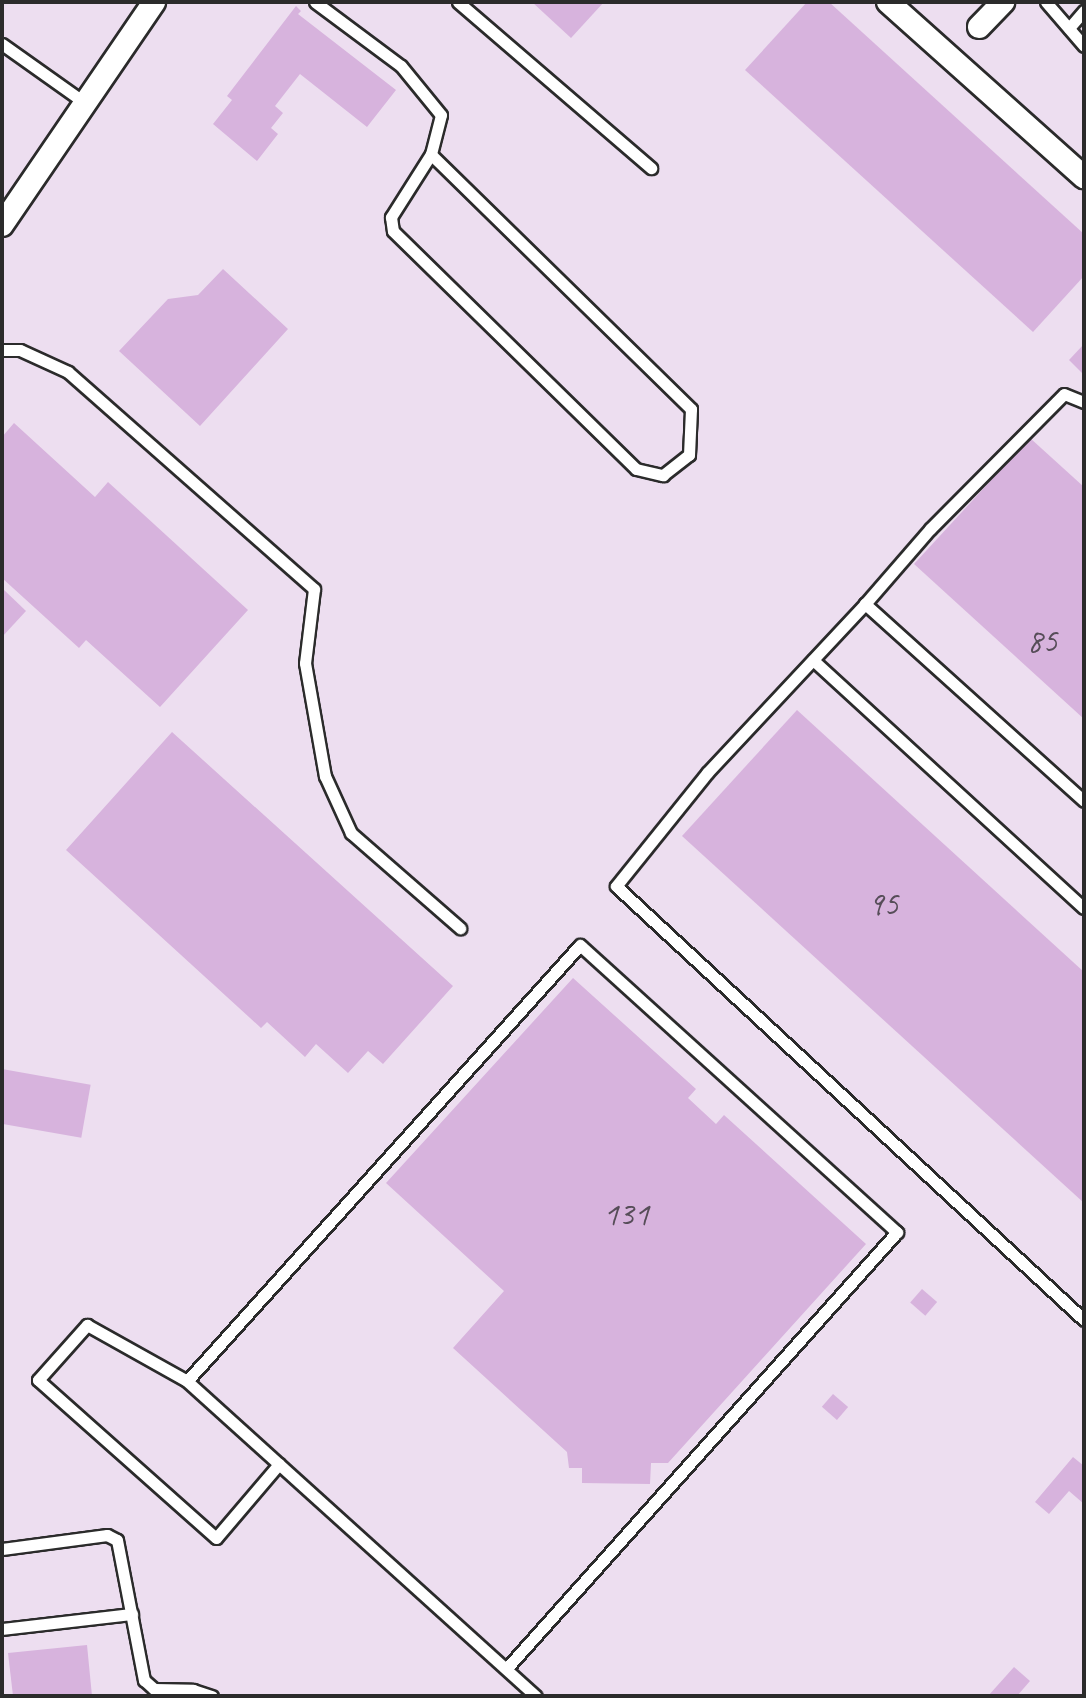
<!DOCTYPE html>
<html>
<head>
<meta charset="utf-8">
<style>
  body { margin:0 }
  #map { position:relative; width:1086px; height:1698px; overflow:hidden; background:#f7f0f8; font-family:Caveat,sans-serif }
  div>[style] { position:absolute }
  .built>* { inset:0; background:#eddef0; transform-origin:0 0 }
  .building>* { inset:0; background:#d7b3dd; transform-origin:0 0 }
  .roads { filter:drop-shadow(2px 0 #2b2b2b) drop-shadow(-2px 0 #2b2b2b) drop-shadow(0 2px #2b2b2b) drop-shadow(0 -2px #2b2b2b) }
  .lane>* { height:11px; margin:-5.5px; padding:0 5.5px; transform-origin:5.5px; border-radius:5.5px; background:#fff }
  .street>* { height:22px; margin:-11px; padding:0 11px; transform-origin:11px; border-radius:11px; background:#fff }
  span { translate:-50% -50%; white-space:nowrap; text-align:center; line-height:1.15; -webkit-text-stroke:6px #fff; paint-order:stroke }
  .number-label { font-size:34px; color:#564d58 }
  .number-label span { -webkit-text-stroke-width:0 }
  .frame { position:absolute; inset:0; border:4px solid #2b2b2b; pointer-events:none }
</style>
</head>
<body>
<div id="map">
  <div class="built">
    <i style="left:2px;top:2px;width:1082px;height:1694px"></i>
  </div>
  <div class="building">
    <i style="clip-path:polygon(532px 2px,604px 2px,571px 38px)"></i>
    <i style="clip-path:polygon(807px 2px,829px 2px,1084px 234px,1084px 276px,1033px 332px,745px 70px)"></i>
    <i style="clip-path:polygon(296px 6px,301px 11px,298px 14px,396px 90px,367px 127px,300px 74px,275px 106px,283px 113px,271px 128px,278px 134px,257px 161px,213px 124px,232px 100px,227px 96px)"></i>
    <i style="clip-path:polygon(223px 269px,288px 329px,200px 426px,119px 351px,168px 299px,198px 295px)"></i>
    <i style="clip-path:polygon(1084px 344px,1084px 375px,1069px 360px)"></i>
    <i style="clip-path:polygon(14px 423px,95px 497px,108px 482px,248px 610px,160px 707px,86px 640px,79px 648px,2px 578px,2px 437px)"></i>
    <i style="clip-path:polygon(1030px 438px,1084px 487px,1084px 719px,914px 564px)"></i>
    <i style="clip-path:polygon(2px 588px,26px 611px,2px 637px)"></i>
    <i style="clip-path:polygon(797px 710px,1084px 972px,1084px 1203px,682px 836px)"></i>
    <i style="clip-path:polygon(172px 732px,453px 986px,383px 1064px,368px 1051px,348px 1073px,316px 1044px,305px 1057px,267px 1022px,261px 1028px,66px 850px)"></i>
    <i style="clip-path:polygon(573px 978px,696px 1089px,688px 1098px,716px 1124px,724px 1115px,866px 1244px,668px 1463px,651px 1463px,650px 1484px,582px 1483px,582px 1468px,569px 1468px,567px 1452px,453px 1348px,504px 1291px,386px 1183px)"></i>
    <i style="left:2px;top:1069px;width:90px;height:54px;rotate:10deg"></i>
    <i style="left:922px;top:1289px;width:20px;height:18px;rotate:41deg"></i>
    <i style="left:833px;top:1394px;width:20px;height:17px;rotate:41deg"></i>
    <i style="clip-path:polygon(1073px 1457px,1084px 1466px,1084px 1504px,1069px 1491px,1049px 1514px,1035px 1502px)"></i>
    <i style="clip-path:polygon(87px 1645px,92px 1696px,13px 1696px,8px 1653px)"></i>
    <i style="clip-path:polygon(1014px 1667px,1030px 1681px,1017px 1696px,988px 1696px)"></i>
  </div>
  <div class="roads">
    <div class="lane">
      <i style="left:315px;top:2px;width:107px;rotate:36.7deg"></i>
      <i style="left:401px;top:66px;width:63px;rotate:50.8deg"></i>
      <i style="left:441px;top:115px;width:40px;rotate:104.4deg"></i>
      <i style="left:431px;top:154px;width:75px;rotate:122.4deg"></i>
      <i style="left:391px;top:217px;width:14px;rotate:82deg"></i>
      <i style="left:393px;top:231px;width:340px;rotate:44.4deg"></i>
      <i style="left:636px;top:469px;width:28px;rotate:13deg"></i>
      <i style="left:663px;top:475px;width:33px;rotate:-38deg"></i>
      <i style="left:689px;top:455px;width:46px;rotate:-87.5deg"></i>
      <i style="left:691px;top:409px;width:364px;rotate:-135.6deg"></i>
      <i style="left:458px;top:2px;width:255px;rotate:40.7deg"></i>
      <i style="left:1046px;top:2px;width:58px;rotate:49.2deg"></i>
      <i style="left:1069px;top:28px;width:23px;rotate:-49deg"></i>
      <i style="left:2px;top:44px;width:102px;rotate:35.4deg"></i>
      <i style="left:2px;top:350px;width:18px"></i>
      <i style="left:20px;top:350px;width:53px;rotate:24.6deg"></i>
      <i style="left:68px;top:372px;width:328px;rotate:41.4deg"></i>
      <i style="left:314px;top:589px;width:75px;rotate:96.9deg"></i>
      <i style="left:305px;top:663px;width:115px;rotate:80deg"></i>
      <i style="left:325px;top:776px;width:63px;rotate:65.5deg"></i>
      <i style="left:351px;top:833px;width:145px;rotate:41.1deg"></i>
      <i style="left:865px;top:604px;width:99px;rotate:-49.1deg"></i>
      <i style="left:930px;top:529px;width:190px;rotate:-45.2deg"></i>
      <i style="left:1064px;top:394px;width:22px;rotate:22deg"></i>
      <i style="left:813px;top:660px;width:367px;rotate:42.5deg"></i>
      <i style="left:1084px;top:801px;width:295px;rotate:-138deg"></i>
      <i style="left:865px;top:604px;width:231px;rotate:133.1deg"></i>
      <i style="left:707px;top:773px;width:145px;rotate:128.8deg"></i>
      <i style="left:616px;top:886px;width:638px;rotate:42.84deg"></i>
      <i style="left:187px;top:1381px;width:587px;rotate:-47.97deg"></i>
      <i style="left:580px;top:945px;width:428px;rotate:42.2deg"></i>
      <i style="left:897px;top:1232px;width:586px;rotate:131.82deg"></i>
      <i style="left:279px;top:1464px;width:97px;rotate:130.4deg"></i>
      <i style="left:216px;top:1538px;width:238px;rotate:-138.4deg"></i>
      <i style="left:38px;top:1380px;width:74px;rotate:-48.3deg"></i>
      <i style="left:87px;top:1325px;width:115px;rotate:29.2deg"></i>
      <i style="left:187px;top:1381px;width:470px;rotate:42.1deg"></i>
      <i style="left:2px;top:1549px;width:106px;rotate:-7.6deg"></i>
      <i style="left:107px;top:1535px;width:11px;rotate:27deg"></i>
      <i style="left:117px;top:1540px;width:143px;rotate:79.1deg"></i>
      <i style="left:144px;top:1680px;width:13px;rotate:42deg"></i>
      <i style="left:154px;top:1689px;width:39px;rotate:1deg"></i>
      <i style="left:193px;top:1690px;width:20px;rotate:18deg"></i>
      <i style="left:2px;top:1629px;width:131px;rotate:-6.6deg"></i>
    </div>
    <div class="street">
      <i style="left:888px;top:2px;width:263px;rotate:41.8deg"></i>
      <i style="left:979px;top:27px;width:35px;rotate:-46deg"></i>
      <i style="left:2px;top:225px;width:270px;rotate:-55.7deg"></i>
    </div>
  </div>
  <div class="number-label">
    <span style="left:1042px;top:641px">85</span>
    <span style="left:883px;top:904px">95</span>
    <span style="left:626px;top:1214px">131</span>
  </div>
  <div class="frame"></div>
</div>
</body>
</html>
